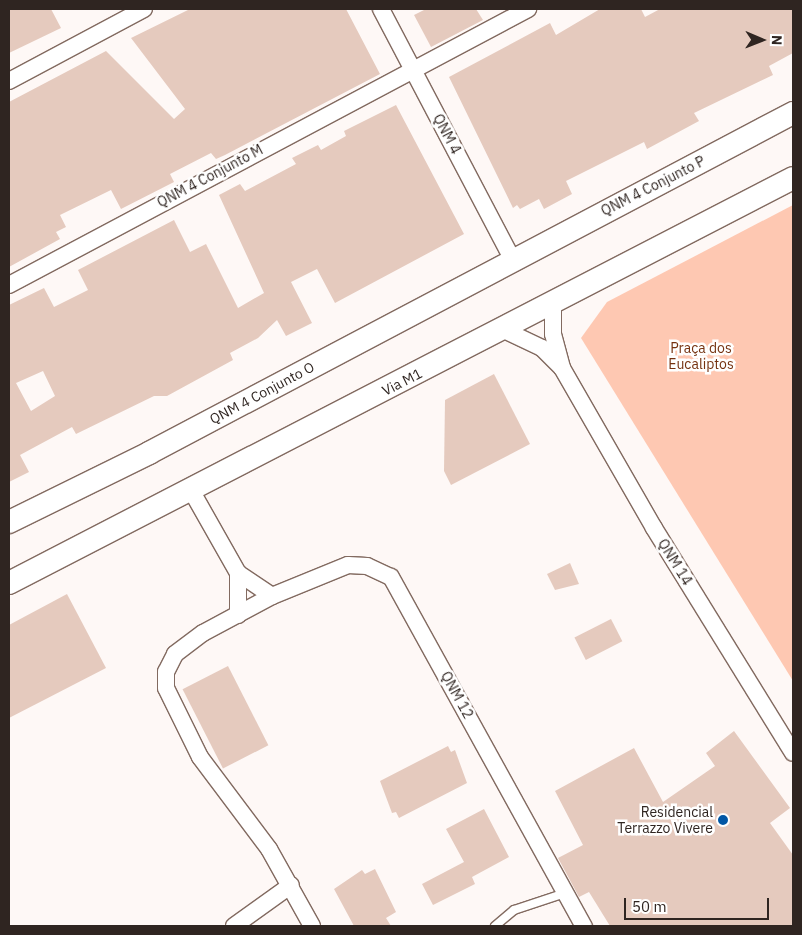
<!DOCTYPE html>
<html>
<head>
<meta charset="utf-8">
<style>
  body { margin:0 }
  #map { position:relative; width:802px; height:935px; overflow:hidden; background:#fef8f6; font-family:"IBM Plex Sans",sans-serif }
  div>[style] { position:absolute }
  .green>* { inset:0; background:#fec8b2 }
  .building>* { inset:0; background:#e5cabe; transform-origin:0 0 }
  .roads { filter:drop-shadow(1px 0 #826a60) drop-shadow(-1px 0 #826a60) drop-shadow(0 1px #826a60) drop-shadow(0 -1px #826a60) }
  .service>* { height:8px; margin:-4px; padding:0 4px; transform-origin:4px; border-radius:4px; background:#fff }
  .minor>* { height:16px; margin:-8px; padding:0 8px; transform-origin:8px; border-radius:8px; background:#fff }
  .secondary>* { height:22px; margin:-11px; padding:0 11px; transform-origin:11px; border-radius:11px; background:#fff }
  .dots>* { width:14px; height:14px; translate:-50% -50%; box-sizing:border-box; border:2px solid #fff; border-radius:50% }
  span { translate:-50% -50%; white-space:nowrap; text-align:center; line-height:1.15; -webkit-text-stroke:5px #fff; paint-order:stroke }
  .street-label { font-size:14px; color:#2f2521 }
  .park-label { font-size:14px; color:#753210 }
  .poi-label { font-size:14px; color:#2f2521 }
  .right { translate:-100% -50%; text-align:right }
  .frame { position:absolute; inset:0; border:10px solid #2f2521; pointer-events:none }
  .north { position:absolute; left:737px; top:15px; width:50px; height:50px; -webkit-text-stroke:4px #fff; paint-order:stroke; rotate:91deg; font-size:14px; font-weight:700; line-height:20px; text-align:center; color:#2f2521 }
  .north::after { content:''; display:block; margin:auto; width:18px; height:22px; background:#2f2521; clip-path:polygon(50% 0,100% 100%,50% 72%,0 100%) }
  .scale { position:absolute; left:624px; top:898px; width:145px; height:22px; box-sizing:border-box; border:2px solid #2f2521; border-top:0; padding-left:6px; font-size:15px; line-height:18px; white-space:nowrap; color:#2f2521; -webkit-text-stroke:4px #fff; paint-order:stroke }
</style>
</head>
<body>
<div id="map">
  <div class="green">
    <i style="clip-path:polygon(793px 205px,793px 681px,581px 338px,607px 302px)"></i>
  </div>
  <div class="building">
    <i style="clip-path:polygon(9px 9px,51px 9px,61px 28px,9px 53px)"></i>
    <i style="clip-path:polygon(190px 9px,346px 9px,380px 74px,225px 155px,216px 159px,211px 153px,170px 174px,174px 182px,121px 209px,111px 190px,60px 215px,66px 227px,56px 232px,60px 239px,9px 267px,9px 102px,106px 51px,174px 119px,185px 109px,131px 38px)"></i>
    <i style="clip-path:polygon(426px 9px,476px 9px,483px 20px,431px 47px,414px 15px)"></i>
    <i style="clip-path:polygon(600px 9px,641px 9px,645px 17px,660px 9px,793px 9px,793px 53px,769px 66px,773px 75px,694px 113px,699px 121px,647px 149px,644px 142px,566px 181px,572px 194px,544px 209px,539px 199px,520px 209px,517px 205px,513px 208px,449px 77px,550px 23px,556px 35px)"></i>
    <i style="clip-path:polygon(evenodd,396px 105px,464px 234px,335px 303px,317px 269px,291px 282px,312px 323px,286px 336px,277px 320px,258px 338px,230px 353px,233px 360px,167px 396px,154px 396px,76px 434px,72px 427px,20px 455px,29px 472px,9px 482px,9px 305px,44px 288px,54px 307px,88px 290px,78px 270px,174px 220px,190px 252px,206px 244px,238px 308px,264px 293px,219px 195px,240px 184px,245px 191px,296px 164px,292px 158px,318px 145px,321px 150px,346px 136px,344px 131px,396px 105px,43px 371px,55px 396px,31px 411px,16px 383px,43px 371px)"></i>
    <i style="clip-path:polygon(494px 374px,530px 444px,451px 485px,444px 471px,445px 400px)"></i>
    <i style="clip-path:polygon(570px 563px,579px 584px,555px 590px,547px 574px)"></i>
    <i style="clip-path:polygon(67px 594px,106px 668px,9px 718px,9px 625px)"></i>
    <i style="left:611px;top:619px;width:25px;height:41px;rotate:63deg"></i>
    <i style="left:228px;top:666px;width:89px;height:51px;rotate:63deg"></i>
    <i style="clip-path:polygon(734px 731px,790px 808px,770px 823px,793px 855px,793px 926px,610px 926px,589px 892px,579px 897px,558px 858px,583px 845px,555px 791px,634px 748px,663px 802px,715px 766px,706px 753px)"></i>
    <i style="clip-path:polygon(448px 746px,451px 752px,455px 750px,467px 783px,399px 818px,396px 812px,392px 813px,380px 781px)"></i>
    <i style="clip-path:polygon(484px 809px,509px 857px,472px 877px,475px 884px,433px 905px,422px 884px,464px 862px,446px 829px)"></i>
    <i style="clip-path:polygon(375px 869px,396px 912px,386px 918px,391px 926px,354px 926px,334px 889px,362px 870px,365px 874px)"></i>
  </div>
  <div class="roads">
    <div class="service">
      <i style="left:495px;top:926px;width:25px;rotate:-40deg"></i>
      <i style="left:514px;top:910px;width:54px;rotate:-18.4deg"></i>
    </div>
    <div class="minor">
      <i style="left:381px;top:9px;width:282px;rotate:62.3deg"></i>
      <i style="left:9px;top:81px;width:153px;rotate:-28.1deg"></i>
      <i style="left:9px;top:285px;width:588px;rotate:-28deg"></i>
      <i style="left:553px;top:304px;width:30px;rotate:90deg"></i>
      <i style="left:553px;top:334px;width:35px;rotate:75deg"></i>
      <i style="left:562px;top:368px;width:185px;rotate:60.1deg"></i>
      <i style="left:654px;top:528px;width:264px;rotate:58.3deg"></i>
      <i style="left:504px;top:330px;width:42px;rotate:25.3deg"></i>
      <i style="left:542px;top:348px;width:28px;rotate:45deg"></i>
      <i style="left:191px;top:490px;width:95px;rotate:60.5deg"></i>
      <i style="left:238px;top:573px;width:41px;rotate:34.1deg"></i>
      <i style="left:238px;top:615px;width:42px;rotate:-90deg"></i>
      <i style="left:234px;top:926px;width:70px;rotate:-35.7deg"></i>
      <i style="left:312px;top:926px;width:88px;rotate:-119.2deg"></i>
      <i style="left:269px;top:849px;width:115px;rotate:-126.9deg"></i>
      <i style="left:200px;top:757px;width:77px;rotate:-116.2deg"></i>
      <i style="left:166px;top:688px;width:16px;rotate:-90deg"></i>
      <i style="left:166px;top:672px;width:20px;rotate:-63deg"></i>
      <i style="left:175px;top:654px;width:35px;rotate:-37deg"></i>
      <i style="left:203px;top:633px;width:78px;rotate:-28.2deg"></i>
      <i style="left:272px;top:596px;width:82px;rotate:-22.2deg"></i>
      <i style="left:348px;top:565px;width:19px;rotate:3deg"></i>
      <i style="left:367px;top:566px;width:26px;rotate:25deg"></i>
      <i style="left:391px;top:577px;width:399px;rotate:61.1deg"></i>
    </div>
    <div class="secondary">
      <i style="left:9px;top:522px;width:156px;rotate:-26.2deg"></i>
      <i style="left:149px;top:453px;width:728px;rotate:-27.83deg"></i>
      <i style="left:9px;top:583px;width:882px;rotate:-27.32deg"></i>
    </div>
  </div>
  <div class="dots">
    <i style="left:723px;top:820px;background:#0257a5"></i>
  </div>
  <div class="street-label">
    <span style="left:447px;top:134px;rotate:62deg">QNM 4</span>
    <span style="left:210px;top:176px;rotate:-28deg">QNM 4 Conjunto M</span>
    <span style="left:653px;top:186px;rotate:-27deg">QNM 4 Conjunto P</span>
    <span style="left:402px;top:382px;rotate:-27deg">Via M1</span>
    <span style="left:262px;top:393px;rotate:-28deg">QNM 4 Conjunto O</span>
    <span style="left:675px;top:562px;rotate:58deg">QNM 14</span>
    <span style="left:457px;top:695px;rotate:61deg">QNM 12</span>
  </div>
  <div class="park-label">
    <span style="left:701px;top:356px">Praça dos<br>Eucaliptos</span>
  </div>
  <div class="poi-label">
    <span class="right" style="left:713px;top:820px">Residencial<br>Terrazzo Vivere</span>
  </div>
  <div class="frame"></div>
  <div class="north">N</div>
  <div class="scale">50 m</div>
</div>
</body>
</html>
